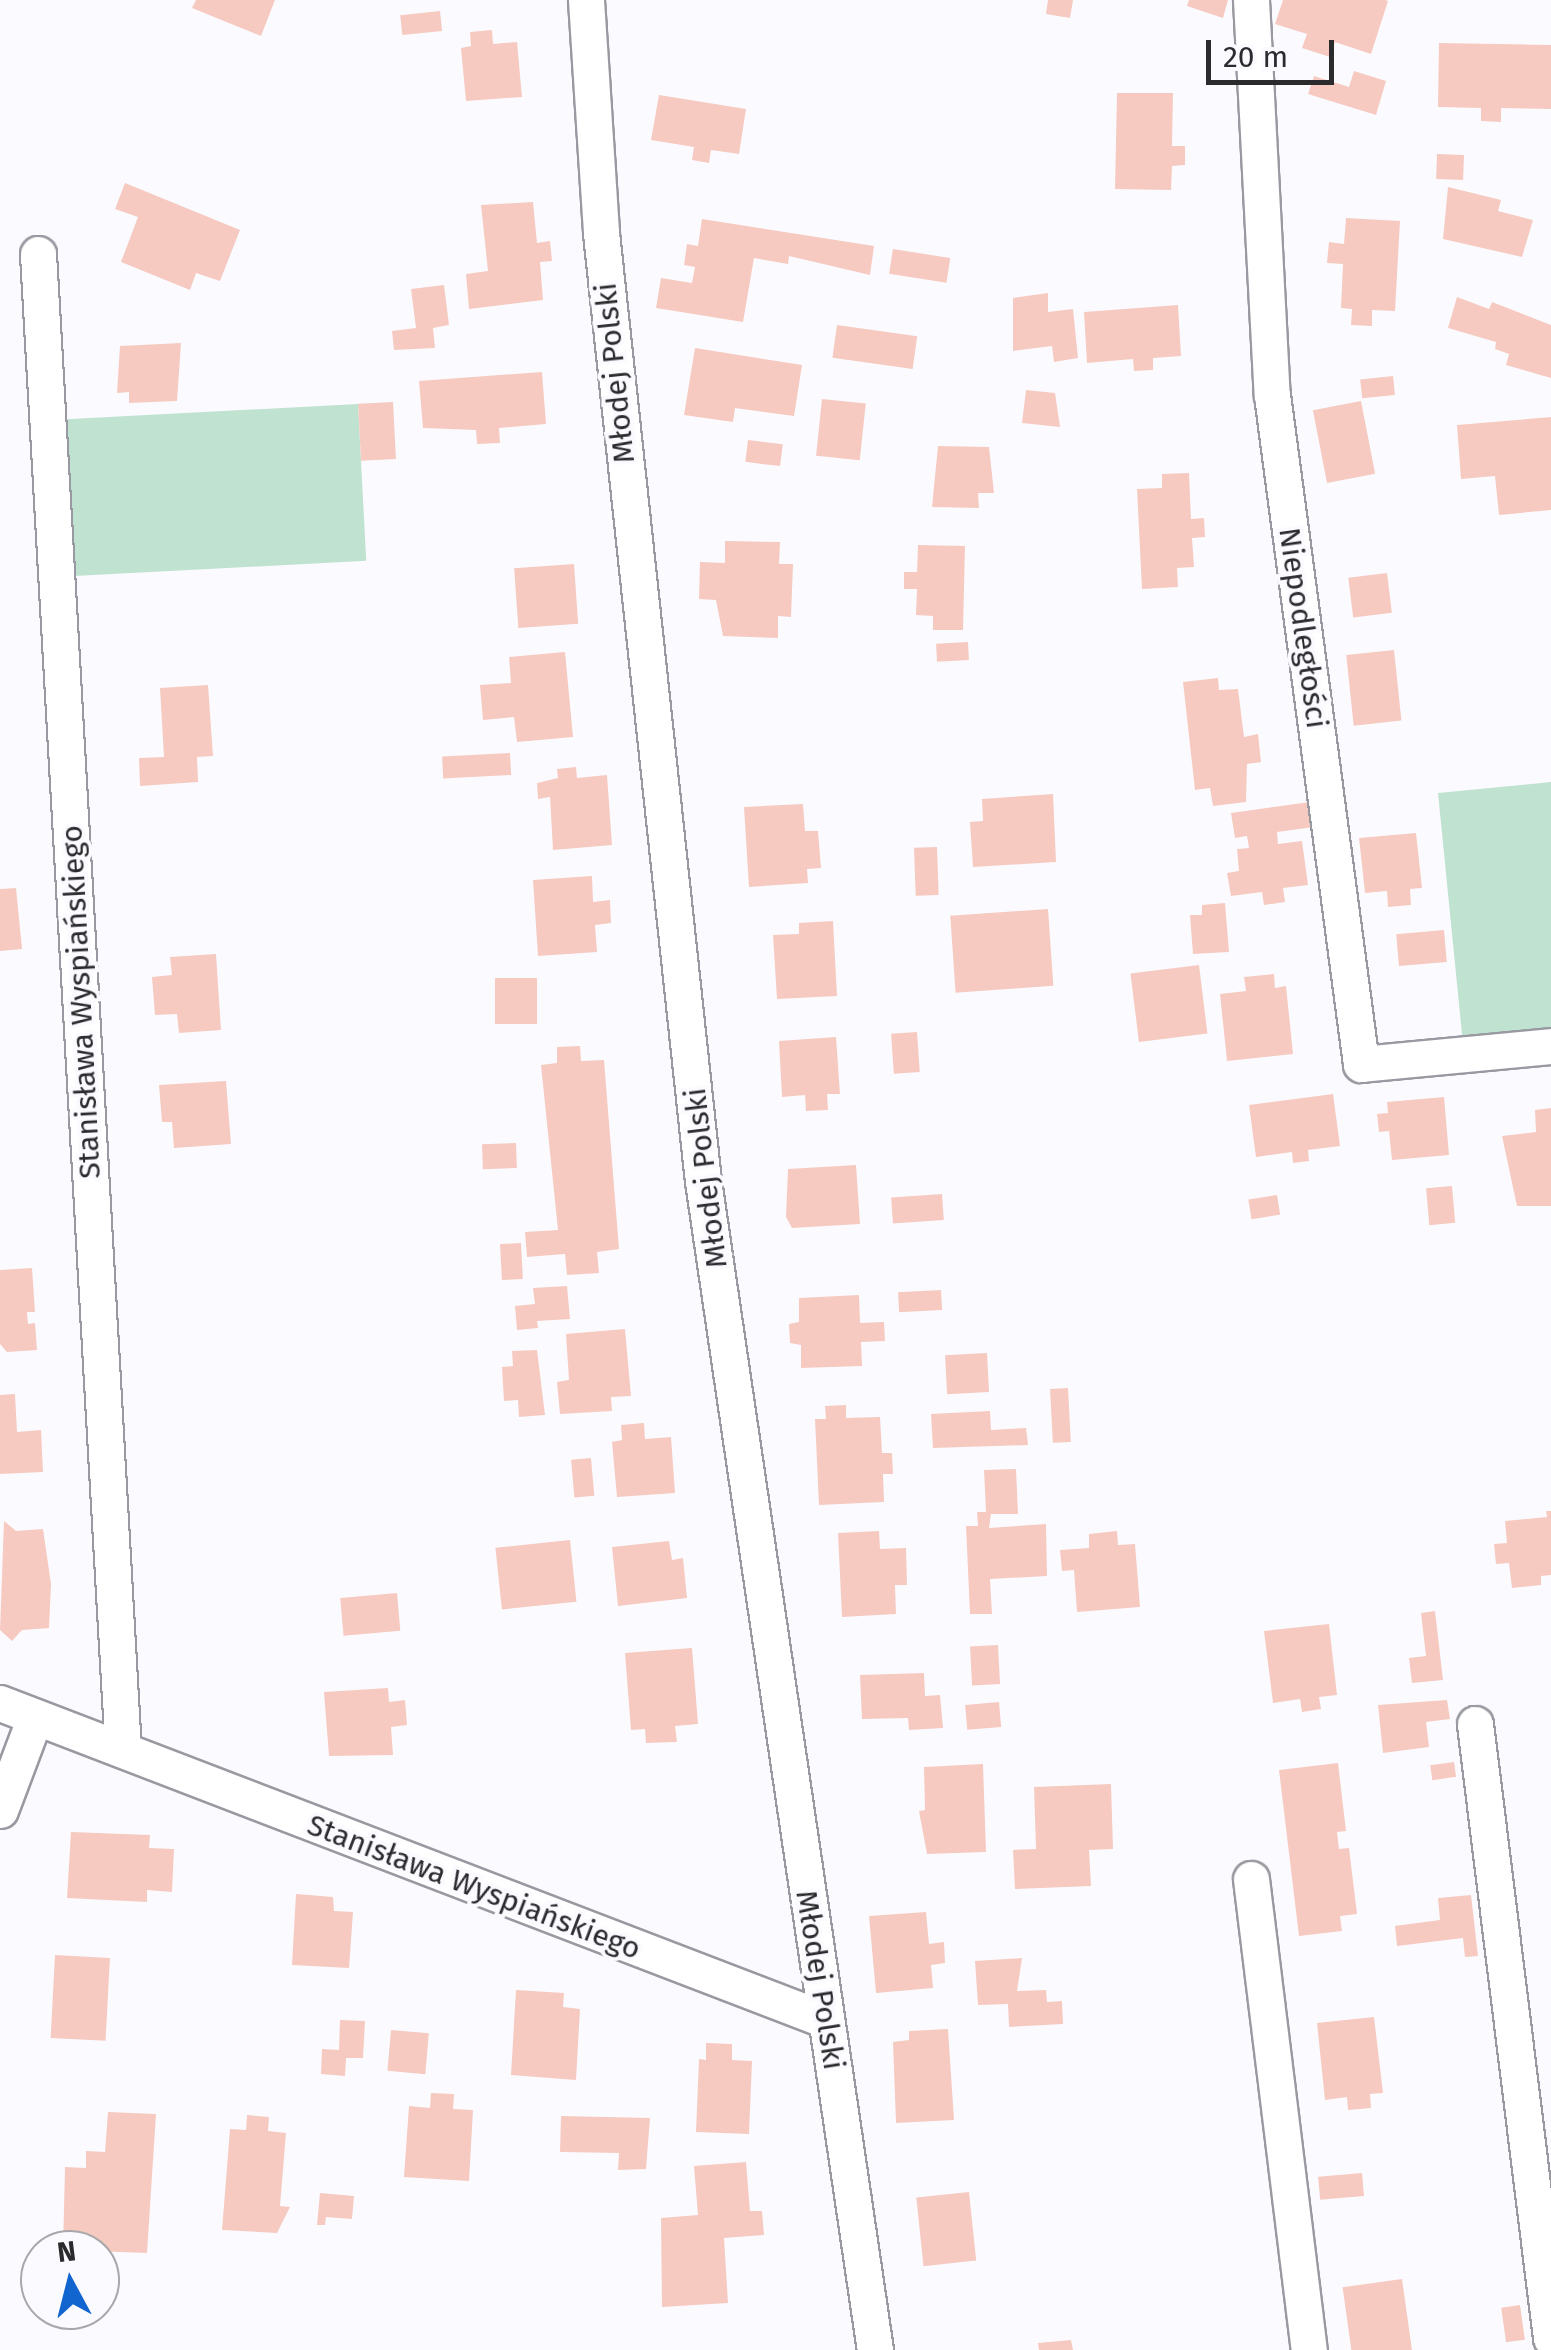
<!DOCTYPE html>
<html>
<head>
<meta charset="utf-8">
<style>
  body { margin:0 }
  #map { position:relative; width:1551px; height:2350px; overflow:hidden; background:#fbfbff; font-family:"Fira Sans",sans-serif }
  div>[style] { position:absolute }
  .green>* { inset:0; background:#c0e2d1; transform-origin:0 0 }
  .building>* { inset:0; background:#f6cac1; transform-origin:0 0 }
  .roads { filter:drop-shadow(2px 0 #9899a1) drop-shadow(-2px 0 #9899a1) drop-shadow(0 2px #9899a1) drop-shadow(0 -2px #9899a1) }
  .street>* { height:35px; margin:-17.5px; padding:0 17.5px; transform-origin:17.5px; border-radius:17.5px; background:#fff }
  span { translate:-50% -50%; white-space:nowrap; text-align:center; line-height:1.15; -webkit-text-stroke:8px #fbfbff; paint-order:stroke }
  .street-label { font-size:30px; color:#2b2b2e }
  .north { position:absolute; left:20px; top:2230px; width:100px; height:100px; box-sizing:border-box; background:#fbfbff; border:2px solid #a8a8ab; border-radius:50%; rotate:353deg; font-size:28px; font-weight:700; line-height:40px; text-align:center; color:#2b2b2e }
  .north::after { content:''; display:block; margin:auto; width:35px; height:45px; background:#1264ce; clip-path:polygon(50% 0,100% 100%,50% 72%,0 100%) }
  .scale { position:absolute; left:1206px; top:40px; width:128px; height:45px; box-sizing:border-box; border:5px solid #2b2b2e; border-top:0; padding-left:12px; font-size:30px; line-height:35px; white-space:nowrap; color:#2b2b2e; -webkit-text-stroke:8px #fbfbff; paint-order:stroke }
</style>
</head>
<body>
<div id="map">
  <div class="green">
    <i style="left:358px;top:404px;width:157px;height:326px;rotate:87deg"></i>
    <i style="clip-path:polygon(1551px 782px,1551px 1046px,1464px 1054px,1438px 793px)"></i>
  </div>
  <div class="building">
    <i style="clip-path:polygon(196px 0,275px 0,261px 36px,192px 8px)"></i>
    <i style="clip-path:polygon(1048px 0,1073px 0,1070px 18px,1046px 14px)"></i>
    <i style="clip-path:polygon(1189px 0,1228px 0,1223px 18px,1187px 6px)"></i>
    <i style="clip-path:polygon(1283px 0,1385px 0,1388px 1px,1371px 54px,1335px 42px,1330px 57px,1302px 48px,1307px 34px,1275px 24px)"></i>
    <i style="left:440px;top:11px;width:20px;height:40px;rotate:84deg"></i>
    <i style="clip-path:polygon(492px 30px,493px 44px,517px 42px,522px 97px,466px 101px,461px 48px,471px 46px,470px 32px)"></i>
    <i style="clip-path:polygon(1439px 43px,1551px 45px,1551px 109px,1501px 108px,1501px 122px,1481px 121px,1481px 108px,1438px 107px)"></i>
    <i style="clip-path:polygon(1354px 71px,1386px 81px,1376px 115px,1308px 94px,1314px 76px,1349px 87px)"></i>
    <i style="clip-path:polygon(1117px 93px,1173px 93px,1172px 146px,1185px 146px,1185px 165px,1172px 166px,1171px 190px,1115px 189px)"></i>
    <i style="clip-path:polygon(659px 95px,746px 109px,739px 154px,711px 150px,709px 163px,692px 160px,694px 147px,651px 140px)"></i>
    <i style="left:1437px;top:154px;width:27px;height:25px;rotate:2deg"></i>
    <i style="clip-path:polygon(125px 183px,240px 230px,220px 281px,196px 273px,190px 290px,121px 262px,138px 217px,115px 209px)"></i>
    <i style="clip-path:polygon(1448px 187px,1501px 200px,1498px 211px,1533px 220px,1522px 257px,1443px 239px)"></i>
    <i style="clip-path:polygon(533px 202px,537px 243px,550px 241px,552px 261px,540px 262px,543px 300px,469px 309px,466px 274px,488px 271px,481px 205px)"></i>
    <i style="clip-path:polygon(1346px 218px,1400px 221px,1395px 311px,1372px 310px,1372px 326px,1351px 325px,1352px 309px,1341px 308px,1343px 264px,1327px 263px,1329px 242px,1344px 244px)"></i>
    <i style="clip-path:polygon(702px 219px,874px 246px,870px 275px,789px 256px,788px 264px,754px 258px,743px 322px,656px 308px,661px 278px,692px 283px,695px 267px,684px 265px,687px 244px,698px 246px)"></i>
    <i style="left:893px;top:249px;width:58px;height:25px;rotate:9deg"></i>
    <i style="clip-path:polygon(444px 285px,449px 325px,433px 328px,435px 348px,394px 350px,392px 331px,416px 328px,411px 289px)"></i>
    <i style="clip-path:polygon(1048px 293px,1048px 312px,1073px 309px,1078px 358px,1054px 362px,1052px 346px,1013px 351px,1013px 298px)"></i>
    <i style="clip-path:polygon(1457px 297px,1489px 309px,1492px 302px,1551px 325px,1551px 378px,1506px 365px,1509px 354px,1495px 349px,1496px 342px,1448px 328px)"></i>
    <i style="clip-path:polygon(1178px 305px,1181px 356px,1153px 358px,1153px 370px,1134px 371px,1133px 359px,1087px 363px,1084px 312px)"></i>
    <i style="left:837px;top:325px;width:81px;height:33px;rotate:8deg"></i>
    <i style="clip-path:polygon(181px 343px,177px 401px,129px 403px,129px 392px,117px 393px,120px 346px)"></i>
    <i style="clip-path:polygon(695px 348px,802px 365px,794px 416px,735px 408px,733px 422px,684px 415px)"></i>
    <i style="clip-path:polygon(542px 372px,546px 424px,499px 428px,500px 443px,477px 444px,476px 430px,423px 428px,419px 381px)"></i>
    <i style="left:1393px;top:376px;width:19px;height:33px;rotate:84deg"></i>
    <i style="clip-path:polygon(1026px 390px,1055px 393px,1060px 427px,1022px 423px)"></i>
    <i style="left:822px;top:399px;width:44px;height:57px;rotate:6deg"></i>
    <i style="left:1361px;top:401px;width:74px;height:49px;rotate:79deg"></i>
    <i style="left:393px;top:402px;width:57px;height:35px;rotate:87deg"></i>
    <i style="clip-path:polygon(1551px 417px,1551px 510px,1499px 515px,1495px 476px,1461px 479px,1457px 425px)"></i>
    <i style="left:748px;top:440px;width:35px;height:22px;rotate:7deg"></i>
    <i style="clip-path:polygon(938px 446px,989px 447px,994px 493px,978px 493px,979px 508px,932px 507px)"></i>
    <i style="clip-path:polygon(1189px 473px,1191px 519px,1204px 518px,1205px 537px,1192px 538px,1194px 567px,1177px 568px,1178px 587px,1142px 589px,1137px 489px,1162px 488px,1162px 474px)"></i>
    <i style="clip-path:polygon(725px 541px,780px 542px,779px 564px,793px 564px,791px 617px,778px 616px,778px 638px,723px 636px,716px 600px,699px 599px,700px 562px,725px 563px)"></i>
    <i style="clip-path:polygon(918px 545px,965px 546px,963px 630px,933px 630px,933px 616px,916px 615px,917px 589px,904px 589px,904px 572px,917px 572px)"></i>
    <i style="left:574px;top:564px;width:60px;height:60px;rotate:86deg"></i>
    <i style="left:1387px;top:573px;width:40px;height:39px;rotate:83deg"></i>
    <i style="left:968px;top:642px;width:18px;height:32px;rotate:87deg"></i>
    <i style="left:1394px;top:650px;width:71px;height:48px;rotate:84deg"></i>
    <i style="clip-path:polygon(565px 652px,573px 737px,517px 742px,514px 717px,483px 720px,480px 685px,511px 683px,509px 657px)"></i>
    <i style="clip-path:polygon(1218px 678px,1219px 690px,1238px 689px,1244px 737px,1258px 734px,1261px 762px,1247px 764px,1246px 802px,1213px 806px,1210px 788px,1195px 790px,1183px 682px)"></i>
    <i style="clip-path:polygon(208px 685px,213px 756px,197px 757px,198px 782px,140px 786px,139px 758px,164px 757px,160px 688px)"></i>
    <i style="left:510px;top:753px;width:22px;height:68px;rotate:87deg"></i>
    <i style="clip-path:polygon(576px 767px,577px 778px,607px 775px,612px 845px,553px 850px,550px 797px,538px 799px,537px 783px,558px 778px,557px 769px)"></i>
    <i style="clip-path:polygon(1053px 794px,1056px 862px,973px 867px,970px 822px,983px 821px,982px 799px)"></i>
    <i style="clip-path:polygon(1310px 802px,1314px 827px,1277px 832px,1278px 844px,1302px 841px,1308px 885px,1283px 888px,1285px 902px,1264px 905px,1262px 892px,1231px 896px,1227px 873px,1239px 871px,1237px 849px,1249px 848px,1247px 836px,1235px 838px,1231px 813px)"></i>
    <i style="clip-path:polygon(803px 804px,805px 831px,818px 831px,821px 868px,807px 869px,808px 883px,749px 887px,744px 807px)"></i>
    <i style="clip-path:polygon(1416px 833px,1422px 888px,1410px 889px,1411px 905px,1388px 907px,1387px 891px,1365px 893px,1359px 838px)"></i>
    <i style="left:937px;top:847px;width:48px;height:23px;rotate:88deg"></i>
    <i style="clip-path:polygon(592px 876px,593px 902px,610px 900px,611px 923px,595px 925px,597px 952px,538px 956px,533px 880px)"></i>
    <i style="clip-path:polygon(16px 888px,22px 949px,0 951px,0 889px)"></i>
    <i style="clip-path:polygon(1225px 903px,1229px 952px,1193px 954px,1190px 915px,1202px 915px,1202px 905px)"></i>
    <i style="left:1048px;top:909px;width:77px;height:98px;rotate:86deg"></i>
    <i style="clip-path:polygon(833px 921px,837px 996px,777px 999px,773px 935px,799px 934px,799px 923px)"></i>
    <i style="left:1444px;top:930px;width:32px;height:48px;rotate:85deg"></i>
    <i style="clip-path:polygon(216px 954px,221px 1030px,179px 1033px,177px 1014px,155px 1015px,152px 977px,172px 975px,170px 957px)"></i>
    <i style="left:1199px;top:965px;width:69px;height:69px;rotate:83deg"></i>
    <i style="clip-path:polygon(1274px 974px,1275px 988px,1286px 986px,1293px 1054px,1227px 1061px,1220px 994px,1246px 991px,1244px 977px)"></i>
    <i style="left:537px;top:978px;width:46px;height:42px;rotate:90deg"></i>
    <i style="left:917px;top:1032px;width:40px;height:26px;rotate:86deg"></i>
    <i style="clip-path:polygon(836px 1037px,840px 1094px,827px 1094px,828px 1110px,806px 1111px,805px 1095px,782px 1097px,779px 1041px)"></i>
    <i style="clip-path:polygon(580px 1046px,581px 1061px,604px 1060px,619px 1249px,597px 1252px,599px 1273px,567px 1275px,565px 1254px,527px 1257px,525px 1232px,558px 1230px,541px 1065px,557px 1063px,557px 1047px)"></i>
    <i style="clip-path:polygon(226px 1081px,231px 1144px,174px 1148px,172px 1122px,162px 1122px,159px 1085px)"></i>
    <i style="clip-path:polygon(1333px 1094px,1340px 1146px,1308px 1150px,1309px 1161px,1293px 1163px,1292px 1152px,1256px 1157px,1249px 1105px)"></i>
    <i style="clip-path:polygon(1444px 1097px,1449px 1155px,1392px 1160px,1389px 1131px,1379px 1132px,1377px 1114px,1388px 1113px,1387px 1102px)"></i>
    <i style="clip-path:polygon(1551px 1108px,1551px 1206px,1517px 1206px,1502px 1136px,1536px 1132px,1535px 1110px)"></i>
    <i style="left:516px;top:1143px;width:25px;height:34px;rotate:88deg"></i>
    <i style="clip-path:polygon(856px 1165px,860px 1224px,792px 1228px,786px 1217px,788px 1169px)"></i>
    <i style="left:1452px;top:1186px;width:37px;height:26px;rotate:85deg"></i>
    <i style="left:942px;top:1194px;width:26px;height:51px;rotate:86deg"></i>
    <i style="left:1277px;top:1195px;width:20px;height:29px;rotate:81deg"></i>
    <i style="left:521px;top:1243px;width:36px;height:21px;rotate:87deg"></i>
    <i style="clip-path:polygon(32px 1268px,35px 1312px,27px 1312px,28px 1324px,35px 1323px,37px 1350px,7px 1352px,0 1344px,0 1270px)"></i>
    <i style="clip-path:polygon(567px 1286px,570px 1319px,537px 1321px,538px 1328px,517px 1330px,515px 1306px,535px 1304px,533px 1288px)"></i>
    <i style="left:941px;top:1290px;width:20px;height:43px;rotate:87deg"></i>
    <i style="clip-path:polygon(859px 1295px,860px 1323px,884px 1322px,885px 1341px,861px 1342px,862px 1366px,801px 1368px,801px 1345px,790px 1343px,789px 1324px,799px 1322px,799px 1298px)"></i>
    <i style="clip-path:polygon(625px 1329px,631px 1396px,611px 1397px,612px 1411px,560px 1414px,557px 1382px,569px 1380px,566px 1334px)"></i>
    <i style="clip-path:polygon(537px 1350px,545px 1415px,519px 1417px,518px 1400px,504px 1401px,502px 1367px,513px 1366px,512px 1351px)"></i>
    <i style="left:987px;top:1353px;width:39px;height:42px;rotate:87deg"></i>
    <i style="left:1068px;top:1388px;width:54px;height:18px;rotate:87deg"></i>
    <i style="clip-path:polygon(15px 1394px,17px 1432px,41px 1430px,43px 1472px,0 1474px,0 1395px)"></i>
    <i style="clip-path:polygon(846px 1405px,846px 1418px,880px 1417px,882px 1453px,892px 1453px,893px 1474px,883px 1474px,884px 1502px,819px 1505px,815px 1419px,826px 1419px,825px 1406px)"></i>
    <i style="clip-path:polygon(990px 1411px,991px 1430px,1026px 1428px,1028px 1445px,933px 1448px,931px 1414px)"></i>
    <i style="clip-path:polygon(644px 1423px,645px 1439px,671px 1437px,675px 1493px,617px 1497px,612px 1442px,622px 1440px,621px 1425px)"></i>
    <i style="left:591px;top:1458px;width:38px;height:20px;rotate:85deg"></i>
    <i style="clip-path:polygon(1016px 1469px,1018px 1514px,991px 1514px,989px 1528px,1046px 1524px,1047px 1576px,990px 1579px,992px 1614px,970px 1614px,966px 1526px,978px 1526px,977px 1512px,986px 1512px,984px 1470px)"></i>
    <i style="clip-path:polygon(1546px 1511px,1551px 1511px,1551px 1575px,1541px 1576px,1541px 1585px,1512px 1588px,1509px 1563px,1496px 1564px,1494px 1544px,1507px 1543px,1505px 1521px,1547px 1517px)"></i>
    <i style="clip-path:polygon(4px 1521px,16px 1531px,43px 1529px,51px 1584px,49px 1628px,22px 1630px,12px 1641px,0 1630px)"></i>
    <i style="clip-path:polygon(879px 1531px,880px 1549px,906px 1548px,907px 1585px,895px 1585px,896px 1614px,842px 1617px,838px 1533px)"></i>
    <i style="clip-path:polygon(1117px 1531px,1118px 1545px,1135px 1544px,1140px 1607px,1077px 1612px,1074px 1570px,1062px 1571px,1060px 1550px,1089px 1548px,1089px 1534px)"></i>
    <i style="left:570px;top:1540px;width:62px;height:75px;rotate:84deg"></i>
    <i style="clip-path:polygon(669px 1541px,672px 1560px,683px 1558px,687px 1598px,618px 1606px,612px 1547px)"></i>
    <i style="left:397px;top:1593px;width:38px;height:57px;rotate:85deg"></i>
    <i style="clip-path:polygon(1435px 1611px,1443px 1680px,1412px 1683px,1409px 1658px,1426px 1656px,1421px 1613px)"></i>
    <i style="clip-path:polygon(1329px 1624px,1337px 1695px,1319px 1697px,1321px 1709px,1302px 1712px,1300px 1699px,1273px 1703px,1264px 1631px)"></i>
    <i style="left:998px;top:1645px;width:39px;height:28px;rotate:87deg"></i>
    <i style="clip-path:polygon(692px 1648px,698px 1724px,675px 1726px,677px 1742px,646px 1743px,645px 1729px,631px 1730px,625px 1653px)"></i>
    <i style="clip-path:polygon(924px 1673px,925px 1696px,940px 1695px,943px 1728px,909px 1730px,908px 1718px,862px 1719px,860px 1675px)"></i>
    <i style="clip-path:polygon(388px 1688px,389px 1702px,405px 1700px,407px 1725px,391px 1727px,393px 1755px,329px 1756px,324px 1692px)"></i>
    <i style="clip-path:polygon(1447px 1700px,1450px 1719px,1426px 1722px,1429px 1747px,1383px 1753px,1378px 1705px)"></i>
    <i style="left:999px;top:1702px;width:25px;height:34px;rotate:85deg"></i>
    <i style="left:1454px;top:1762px;width:15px;height:24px;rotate:82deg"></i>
    <i style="clip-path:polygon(1338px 1763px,1346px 1831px,1337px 1832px,1339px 1849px,1349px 1848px,1357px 1914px,1340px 1916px,1342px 1931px,1299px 1936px,1279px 1770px)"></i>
    <i style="clip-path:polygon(983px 1764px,986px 1852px,927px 1854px,919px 1811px,925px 1810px,924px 1767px)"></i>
    <i style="clip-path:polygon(1111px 1784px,1113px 1849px,1089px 1850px,1091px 1886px,1015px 1889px,1013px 1850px,1036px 1849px,1034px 1787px)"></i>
    <i style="clip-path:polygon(71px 1832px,150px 1835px,149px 1848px,174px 1849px,172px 1892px,147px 1890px,147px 1902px,67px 1898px)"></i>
    <i style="clip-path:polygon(296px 1894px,333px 1897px,334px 1911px,353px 1912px,349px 1968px,292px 1965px)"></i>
    <i style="clip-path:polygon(1471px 1895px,1478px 1956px,1465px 1957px,1463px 1938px,1397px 1946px,1395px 1926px,1440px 1920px,1438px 1898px)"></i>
    <i style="clip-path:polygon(926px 1912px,929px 1944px,944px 1942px,945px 1963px,931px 1965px,933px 1988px,876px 1993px,869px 1916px)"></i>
    <i style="left:55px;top:1955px;width:55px;height:83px;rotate:3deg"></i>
    <i style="clip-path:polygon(1022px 1958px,1017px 1991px,1046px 1990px,1047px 2002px,1062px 2001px,1063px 2024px,1009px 2027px,1008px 2004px,978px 2005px,975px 1961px)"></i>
    <i style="clip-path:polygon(516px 1990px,564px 1993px,563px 2007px,580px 2009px,576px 2080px,511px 2075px)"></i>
    <i style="clip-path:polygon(1374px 2017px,1383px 2093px,1370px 2094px,1371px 2108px,1348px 2110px,1347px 2097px,1325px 2100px,1317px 2023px)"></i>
    <i style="clip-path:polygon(340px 2020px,365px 2021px,363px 2058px,346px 2058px,345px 2076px,321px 2074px,322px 2049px,339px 2050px)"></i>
    <i style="clip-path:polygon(948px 2029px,954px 2120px,896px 2123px,893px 2042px,909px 2040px,909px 2031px)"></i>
    <i style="left:391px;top:2030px;width:38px;height:41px;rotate:5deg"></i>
    <i style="clip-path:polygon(706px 2043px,732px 2044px,732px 2060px,752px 2061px,749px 2134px,696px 2132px,699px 2059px,706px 2060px)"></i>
    <i style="clip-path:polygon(431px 2093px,454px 2094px,453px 2109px,473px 2110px,469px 2181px,404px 2177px,409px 2106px,430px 2108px)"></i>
    <i style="clip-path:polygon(108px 2112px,156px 2114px,147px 2253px,63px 2250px,65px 2167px,86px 2168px,86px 2151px,105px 2152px)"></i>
    <i style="clip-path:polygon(247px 2115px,269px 2117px,268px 2131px,286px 2133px,280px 2206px,290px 2207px,277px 2233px,222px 2230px,230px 2129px,246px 2130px)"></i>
    <i style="clip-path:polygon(561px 2116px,650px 2118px,646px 2169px,618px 2170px,619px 2153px,560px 2152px)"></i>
    <i style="clip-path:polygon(746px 2162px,750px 2211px,762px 2211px,764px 2235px,724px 2238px,728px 2303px,662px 2307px,661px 2218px,698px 2215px,694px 2166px)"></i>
    <i style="left:1362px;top:2173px;width:23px;height:44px;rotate:85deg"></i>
    <i style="left:969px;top:2192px;width:69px;height:53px;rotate:84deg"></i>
    <i style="clip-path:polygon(320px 2193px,354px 2196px,352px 2219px,326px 2217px,325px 2225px,317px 2225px)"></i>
    <i style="left:1402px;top:2279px;width:72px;height:60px;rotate:82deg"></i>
    <i style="left:1520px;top:2305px;width:35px;height:19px;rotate:82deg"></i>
    <i style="clip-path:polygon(1071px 2340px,1073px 2350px,1039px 2350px,1038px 2343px)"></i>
  </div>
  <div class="roads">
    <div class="street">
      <i style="left:586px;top:0;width:233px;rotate:86.3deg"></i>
      <i style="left:601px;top:233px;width:953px;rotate:83.86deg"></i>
      <i style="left:703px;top:1181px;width:1182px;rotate:81.63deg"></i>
      <i style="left:1251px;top:0;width:396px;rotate:87deg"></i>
      <i style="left:1272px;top:395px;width:675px;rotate:82.42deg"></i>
      <i style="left:1361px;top:1064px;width:191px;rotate:-5.4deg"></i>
      <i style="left:38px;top:254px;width:1498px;rotate:86.75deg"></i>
      <i style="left:0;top:1703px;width:885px;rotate:21deg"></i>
      <i style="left:1475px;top:1724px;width:619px;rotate:82.94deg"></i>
      <i style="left:0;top:1810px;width:99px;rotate:-69.4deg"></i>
      <i style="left:1251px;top:1879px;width:475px;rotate:83deg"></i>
    </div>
  </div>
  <div class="street-label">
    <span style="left:615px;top:373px;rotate:-96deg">Młodej Polski</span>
    <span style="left:1303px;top:628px;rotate:82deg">Niepodległości</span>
    <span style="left:81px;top:1002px;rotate:-93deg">Stanisława Wyspiańskiego</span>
    <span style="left:706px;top:1178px;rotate:-97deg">Młodej Polski</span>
    <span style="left:474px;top:1887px;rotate:21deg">Stanisława Wyspiańskiego</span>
    <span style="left:820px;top:1980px;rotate:81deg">Młodej Polski</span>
  </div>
  <div class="north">N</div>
  <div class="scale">20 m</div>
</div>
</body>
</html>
